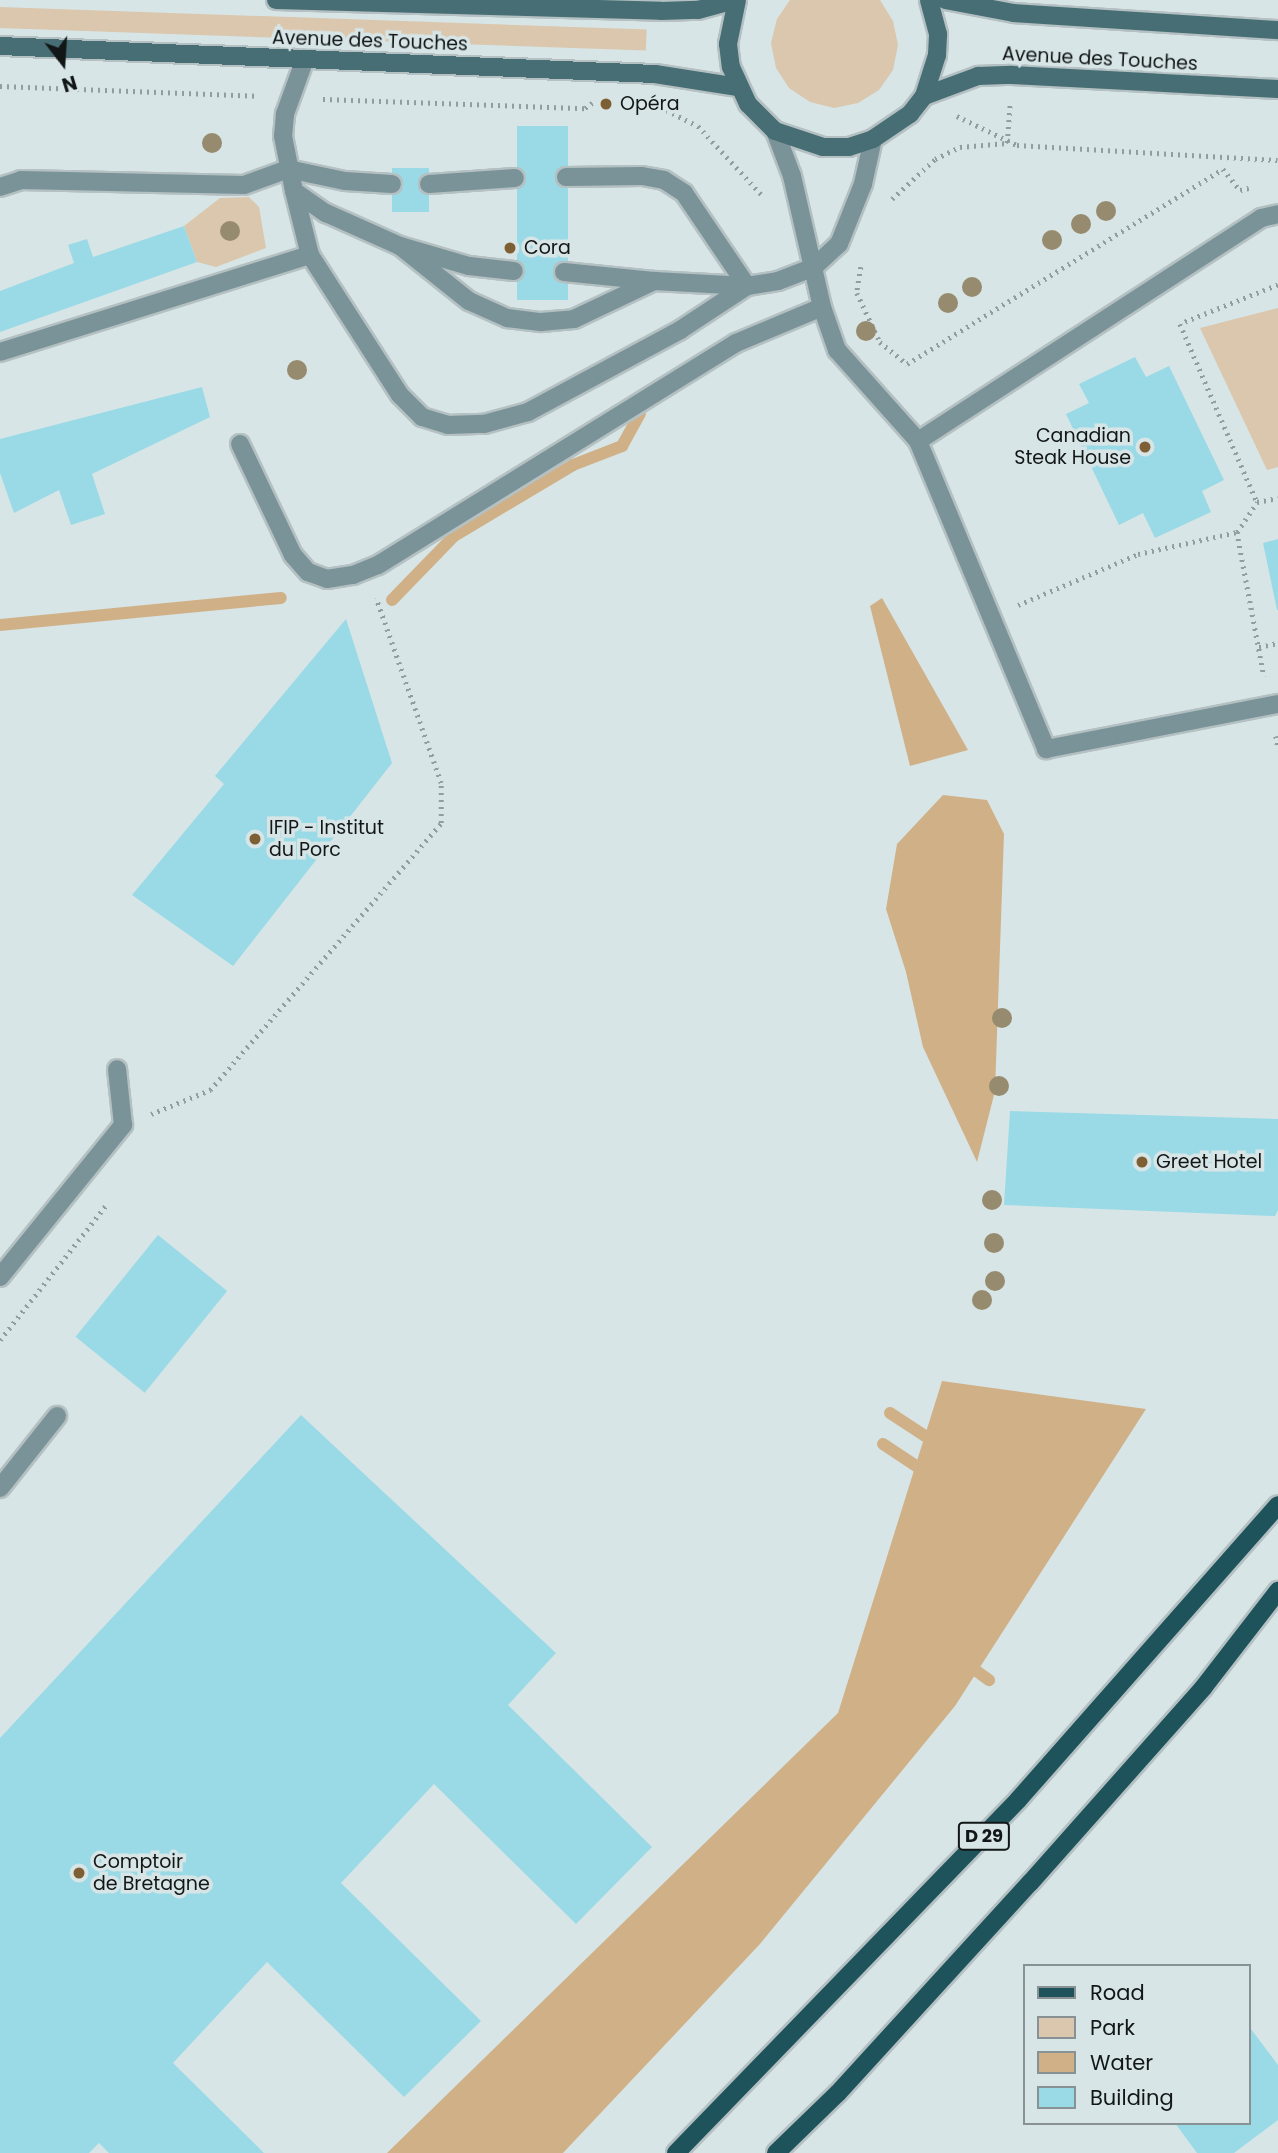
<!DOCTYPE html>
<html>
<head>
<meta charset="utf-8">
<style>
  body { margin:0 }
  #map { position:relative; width:1278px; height:2153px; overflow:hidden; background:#d7e5e7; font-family:Poppins,sans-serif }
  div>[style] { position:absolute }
  .green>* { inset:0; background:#dac7ad; transform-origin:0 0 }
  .water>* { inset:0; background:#d0b187 }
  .stream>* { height:12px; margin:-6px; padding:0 6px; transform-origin:6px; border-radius:6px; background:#d0b187 }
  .building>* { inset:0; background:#9adae6; transform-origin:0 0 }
  .path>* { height:4.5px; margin-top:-2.25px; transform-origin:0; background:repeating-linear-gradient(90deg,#939d9f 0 2px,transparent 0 7px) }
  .roads { filter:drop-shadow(2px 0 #b4c0c2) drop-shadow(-2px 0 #b4c0c2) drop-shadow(0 2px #b4c0c2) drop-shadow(0 -2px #b4c0c2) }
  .lane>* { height:18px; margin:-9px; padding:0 9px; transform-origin:9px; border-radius:9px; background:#7a9398 }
  .secondary>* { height:18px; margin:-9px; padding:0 9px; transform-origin:9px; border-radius:9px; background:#466e74 }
  .primary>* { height:18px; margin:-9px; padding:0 9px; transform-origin:9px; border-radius:9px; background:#1e535b }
  .trees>* { width:20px; height:20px; margin:-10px; border-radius:50%; background:#968b6f }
  .dots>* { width:19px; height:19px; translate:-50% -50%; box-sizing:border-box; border:4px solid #d7e5e7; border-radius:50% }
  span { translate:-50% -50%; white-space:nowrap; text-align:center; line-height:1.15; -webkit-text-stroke:7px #d7e5e7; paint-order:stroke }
  .shield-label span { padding:2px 5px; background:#d7e5e7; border:2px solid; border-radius:5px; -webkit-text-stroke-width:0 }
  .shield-label { font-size:18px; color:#121617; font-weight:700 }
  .street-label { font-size:19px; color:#121617 }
  .poi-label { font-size:19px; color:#121617 }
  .left { translate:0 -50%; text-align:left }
  .right { translate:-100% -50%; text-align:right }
  .legend { position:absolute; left:1023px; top:1964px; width:228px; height:161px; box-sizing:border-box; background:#d7e5e7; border:2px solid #889294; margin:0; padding:9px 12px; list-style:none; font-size:21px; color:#121617 }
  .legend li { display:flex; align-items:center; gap:14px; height:35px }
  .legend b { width:35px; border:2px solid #889294 }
  .north { position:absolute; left:28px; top:28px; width:70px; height:70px; -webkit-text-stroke:5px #d7e5e7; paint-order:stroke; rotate:163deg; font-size:19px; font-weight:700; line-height:28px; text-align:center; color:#121617 }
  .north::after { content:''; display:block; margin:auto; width:24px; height:32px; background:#121617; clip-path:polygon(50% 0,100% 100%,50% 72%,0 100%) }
</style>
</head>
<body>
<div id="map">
  <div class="green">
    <i style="clip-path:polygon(790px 0,880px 0,893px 21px,898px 45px,893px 70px,879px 90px,858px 103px,834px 108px,810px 102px,789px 88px,776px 68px,771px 43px,777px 19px)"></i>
    <i style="left:0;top:7px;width:647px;height:21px;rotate:2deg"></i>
    <i style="clip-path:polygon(249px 197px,259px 207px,266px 248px,216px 267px,197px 262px,184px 226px,220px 198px)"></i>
    <i style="clip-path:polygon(1278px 308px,1278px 467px,1267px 470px,1200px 328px)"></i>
  </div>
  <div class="water">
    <i style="clip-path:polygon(882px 598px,968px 750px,910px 766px,870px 606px)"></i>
    <i style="clip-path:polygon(943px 795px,987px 800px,1004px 834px,995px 1091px,977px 1162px,923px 1047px,906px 972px,886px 909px,897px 844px)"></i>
    <i style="clip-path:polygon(942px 1381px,1146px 1409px,955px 1706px,760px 1944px,563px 2153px,387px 2153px,838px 1713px)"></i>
  </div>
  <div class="stream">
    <i style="left:392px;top:600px;width:89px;rotate:-45.9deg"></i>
    <i style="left:454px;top:536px;width:139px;rotate:-30.8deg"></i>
    <i style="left:573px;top:465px;width:53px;rotate:-21.2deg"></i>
    <i style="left:622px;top:446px;width:37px;rotate:-61deg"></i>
    <i style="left:0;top:625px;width:282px;rotate:-5.5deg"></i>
    <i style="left:890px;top:1413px;width:42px;rotate:33.3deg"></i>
    <i style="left:883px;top:1444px;width:43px;rotate:33.7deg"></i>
    <i style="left:964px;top:1662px;width:31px;rotate:36deg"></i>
  </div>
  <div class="building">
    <i style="left:517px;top:126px;width:51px;height:174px"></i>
    <i style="left:392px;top:168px;width:37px;height:44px"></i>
    <i style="clip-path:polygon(184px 226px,197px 262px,0 332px,0 291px,74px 263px,68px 245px,87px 239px,93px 257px)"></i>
    <i style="clip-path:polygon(1135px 357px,1146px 377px,1169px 366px,1224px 480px,1202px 491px,1211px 512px,1155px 538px,1143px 513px,1119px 525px,1066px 414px,1089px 403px,1079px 384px)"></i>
    <i style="clip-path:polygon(202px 387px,210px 417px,92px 474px,105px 514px,71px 525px,59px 490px,14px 513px,0 473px,0 439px)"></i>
    <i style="clip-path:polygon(1278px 539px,1278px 610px,1277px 610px,1263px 543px)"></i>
    <i style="clip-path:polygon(346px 619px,392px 763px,233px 966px,132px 895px,224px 784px,215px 776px)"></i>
    <i style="clip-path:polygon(1010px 1111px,1278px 1119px,1278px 1210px,1275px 1216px,1004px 1205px)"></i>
    <i style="left:158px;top:1235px;width:89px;height:131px;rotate:39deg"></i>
    <i style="clip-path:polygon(301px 1415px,556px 1653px,508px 1705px,652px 1847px,576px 1924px,434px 1784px,341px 1883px,481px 2021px,404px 2097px,267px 1962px,173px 2063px,264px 2153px,109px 2153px,99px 2143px,89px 2153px,0 2153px,0 1738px)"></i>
    <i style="clip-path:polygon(1248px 2025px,1278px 2065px,1278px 2120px,1234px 2153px,1197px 2153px,1175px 2123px,1248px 2123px)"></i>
  </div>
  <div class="path">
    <i style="left:0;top:86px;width:258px;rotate:2.2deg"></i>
    <i style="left:323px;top:99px;width:262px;rotate:2deg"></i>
    <i style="left:585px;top:108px;width:9px;rotate:-36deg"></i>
    <i style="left:660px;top:107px;width:42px;rotate:26.6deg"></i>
    <i style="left:698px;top:126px;width:94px;rotate:47.2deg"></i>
    <i style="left:957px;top:116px;width:67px;rotate:25.8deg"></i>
    <i style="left:1017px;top:145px;width:261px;rotate:3.3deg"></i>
    <i style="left:892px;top:199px;width:59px;rotate:-42.9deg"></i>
    <i style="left:935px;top:159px;width:28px;rotate:-26deg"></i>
    <i style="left:960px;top:147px;width:47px;rotate:-4.9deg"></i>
    <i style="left:1007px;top:143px;width:40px;rotate:-85.7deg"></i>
    <i style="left:861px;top:267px;width:26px;rotate:99deg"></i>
    <i style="left:857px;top:293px;width:54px;rotate:64.9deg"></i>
    <i style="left:880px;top:342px;width:35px;rotate:39deg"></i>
    <i style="left:907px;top:364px;width:371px;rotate:-31.7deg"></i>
    <i style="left:1223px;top:169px;width:27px;rotate:51deg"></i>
    <i style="left:1240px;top:190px;width:9px;rotate:-13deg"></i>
    <i style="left:1278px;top:285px;width:105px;rotate:158.3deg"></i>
    <i style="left:1180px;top:324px;width:194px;rotate:66.6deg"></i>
    <i style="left:1257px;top:502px;width:21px;rotate:-11deg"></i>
    <i style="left:1237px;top:532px;width:147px;rotate:79.4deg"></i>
    <i style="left:1018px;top:605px;width:130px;rotate:-23deg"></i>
    <i style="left:1138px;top:554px;width:101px;rotate:-12.5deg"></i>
    <i style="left:1237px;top:532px;width:36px;rotate:-56deg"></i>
    <i style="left:1259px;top:647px;width:19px;rotate:-12deg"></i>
    <i style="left:1276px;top:736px;width:11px;rotate:80deg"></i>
    <i style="left:151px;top:1114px;width:64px;rotate:-22.1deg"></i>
    <i style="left:210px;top:1090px;width:353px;rotate:-49.1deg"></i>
    <i style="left:441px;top:823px;width:40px;rotate:-90deg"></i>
    <i style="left:441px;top:783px;width:196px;rotate:-109.4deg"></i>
    <i style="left:0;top:1340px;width:174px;rotate:-51.8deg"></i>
  </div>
  <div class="roads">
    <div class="lane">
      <i style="left:305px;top:59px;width:59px;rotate:110deg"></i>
      <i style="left:285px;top:114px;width:22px;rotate:95deg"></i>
      <i style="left:283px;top:136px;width:56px;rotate:78.7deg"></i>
      <i style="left:294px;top:191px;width:39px;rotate:35deg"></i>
      <i style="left:326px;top:213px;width:81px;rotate:24deg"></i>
      <i style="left:400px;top:246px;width:72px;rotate:16.2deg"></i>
      <i style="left:469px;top:266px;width:45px;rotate:6.3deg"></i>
      <i style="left:775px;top:131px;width:48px;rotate:69.3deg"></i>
      <i style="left:792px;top:176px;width:134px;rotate:77.1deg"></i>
      <i style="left:822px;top:307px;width:46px;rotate:70.8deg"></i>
      <i style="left:837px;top:350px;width:122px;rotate:48.3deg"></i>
      <i style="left:918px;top:441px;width:409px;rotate:-33deg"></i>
      <i style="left:1261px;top:218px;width:17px;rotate:-13deg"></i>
      <i style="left:566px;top:177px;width:76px;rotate:-0.8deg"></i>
      <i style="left:642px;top:176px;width:22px;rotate:10deg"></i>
      <i style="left:664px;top:180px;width:24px;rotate:33deg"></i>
      <i style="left:684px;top:193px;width:112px;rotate:55.9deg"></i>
      <i style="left:429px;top:184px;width:86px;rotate:-4deg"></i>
      <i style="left:0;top:187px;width:22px;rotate:-18deg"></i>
      <i style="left:21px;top:180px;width:223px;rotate:1.3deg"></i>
      <i style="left:244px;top:185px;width:47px;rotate:-20deg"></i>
      <i style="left:288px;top:169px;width:58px;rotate:11.9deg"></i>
      <i style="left:345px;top:181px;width:47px;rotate:3.7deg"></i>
      <i style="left:294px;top:191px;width:66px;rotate:76deg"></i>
      <i style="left:310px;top:255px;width:166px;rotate:57.3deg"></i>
      <i style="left:400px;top:395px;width:31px;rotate:45deg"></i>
      <i style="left:422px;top:417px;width:27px;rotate:17deg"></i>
      <i style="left:448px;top:425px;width:36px;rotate:-2deg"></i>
      <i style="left:484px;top:424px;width:46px;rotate:-15.3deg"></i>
      <i style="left:528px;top:412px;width:173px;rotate:-28.3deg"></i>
      <i style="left:680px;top:330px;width:80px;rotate:-33.3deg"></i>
      <i style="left:400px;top:246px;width:88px;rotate:38.6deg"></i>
      <i style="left:469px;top:301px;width:42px;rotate:24.1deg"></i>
      <i style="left:507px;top:318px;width:34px;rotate:7deg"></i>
      <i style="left:541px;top:322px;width:33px;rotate:-5deg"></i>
      <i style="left:574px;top:319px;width:89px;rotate:-25.4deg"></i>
      <i style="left:654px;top:281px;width:93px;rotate:3.1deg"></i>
      <i style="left:747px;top:286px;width:31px;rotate:-9deg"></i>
      <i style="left:778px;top:281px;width:39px;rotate:-21deg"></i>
      <i style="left:814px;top:267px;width:34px;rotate:-43deg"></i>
      <i style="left:839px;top:244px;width:65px;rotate:-68.2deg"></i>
      <i style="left:863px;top:184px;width:46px;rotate:-77.5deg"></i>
      <i style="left:564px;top:272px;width:90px;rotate:5.7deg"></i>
      <i style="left:0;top:352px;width:325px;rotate:-17.4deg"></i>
      <i style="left:918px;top:441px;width:334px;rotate:67.4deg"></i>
      <i style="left:1046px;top:749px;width:236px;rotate:-11deg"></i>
      <i style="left:240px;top:444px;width:123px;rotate:64.5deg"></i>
      <i style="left:293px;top:555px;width:23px;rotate:49deg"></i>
      <i style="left:308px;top:572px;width:20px;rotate:20deg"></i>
      <i style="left:327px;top:579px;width:26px;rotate:-9deg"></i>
      <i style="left:353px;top:575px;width:27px;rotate:-22deg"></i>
      <i style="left:378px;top:565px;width:421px;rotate:-31.8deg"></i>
      <i style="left:736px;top:343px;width:93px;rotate:-22.7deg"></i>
      <i style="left:0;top:1277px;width:196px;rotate:-51deg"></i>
      <i style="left:123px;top:1125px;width:56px;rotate:-96.1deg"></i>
      <i style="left:0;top:1488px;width:92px;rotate:-51.6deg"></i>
    </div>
    <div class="secondary">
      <i style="left:276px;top:0;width:385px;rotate:1.6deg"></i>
      <i style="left:661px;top:11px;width:37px;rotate:-2deg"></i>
      <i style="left:698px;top:10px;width:39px;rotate:-15deg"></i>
      <i style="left:737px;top:0;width:45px;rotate:101.6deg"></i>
      <i style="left:728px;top:44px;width:23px;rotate:83deg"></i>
      <i style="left:731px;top:67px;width:41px;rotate:65.3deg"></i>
      <i style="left:748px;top:104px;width:38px;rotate:45deg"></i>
      <i style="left:775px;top:131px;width:51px;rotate:18.4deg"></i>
      <i style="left:823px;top:147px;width:26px"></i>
      <i style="left:849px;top:147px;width:25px;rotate:-18deg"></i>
      <i style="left:873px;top:139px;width:45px;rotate:-34deg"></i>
      <i style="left:910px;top:114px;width:23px;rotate:-52deg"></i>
      <i style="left:924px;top:96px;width:43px;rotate:-72.4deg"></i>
      <i style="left:937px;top:55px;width:21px;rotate:-87deg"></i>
      <i style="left:938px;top:34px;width:35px;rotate:-105deg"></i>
      <i style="left:945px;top:0;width:70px;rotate:10.7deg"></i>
      <i style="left:1014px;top:13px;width:265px;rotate:3.7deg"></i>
      <i style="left:0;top:46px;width:656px;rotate:2.45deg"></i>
      <i style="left:655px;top:74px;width:84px;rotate:8.9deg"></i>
      <i style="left:924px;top:96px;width:58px;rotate:-20.3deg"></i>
      <i style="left:978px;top:76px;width:34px;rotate:-2deg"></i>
      <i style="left:1012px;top:75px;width:266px;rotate:3deg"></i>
    </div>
    <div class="primary">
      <i style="left:676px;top:2153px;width:492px;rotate:-45.9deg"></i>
      <i style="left:1018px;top:1800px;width:393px;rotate:-48.6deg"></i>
      <i style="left:776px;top:2153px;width:86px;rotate:-44.1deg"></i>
      <i style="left:838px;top:2093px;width:285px;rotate:-47.6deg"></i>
      <i style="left:1030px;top:1883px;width:261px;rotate:-48.4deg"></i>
      <i style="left:1203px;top:1688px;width:123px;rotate:-52.3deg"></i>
    </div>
  </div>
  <div class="trees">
    <i style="left:212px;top:143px"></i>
    <i style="left:1106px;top:211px"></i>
    <i style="left:1081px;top:224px"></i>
    <i style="left:230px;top:231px"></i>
    <i style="left:1052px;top:240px"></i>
    <i style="left:972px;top:287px"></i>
    <i style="left:948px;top:303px"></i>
    <i style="left:866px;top:331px"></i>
    <i style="left:297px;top:370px"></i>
    <i style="left:1002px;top:1018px"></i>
    <i style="left:999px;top:1086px"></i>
    <i style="left:992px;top:1200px"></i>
    <i style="left:994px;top:1243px"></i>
    <i style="left:995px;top:1281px"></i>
    <i style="left:982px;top:1300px"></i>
  </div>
  <div class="dots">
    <i style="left:606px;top:104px;background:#7d5f33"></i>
    <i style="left:510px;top:248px;background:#7d5f33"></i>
    <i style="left:1145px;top:447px;background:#7d5f33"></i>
    <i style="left:255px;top:839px;background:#7d5f33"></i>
    <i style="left:1142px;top:1162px;background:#7d5f33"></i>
    <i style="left:79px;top:1873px;background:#7d5f33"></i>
  </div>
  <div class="shield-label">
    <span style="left:984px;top:1836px">D 29</span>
  </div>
  <div class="street-label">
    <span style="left:370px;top:41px;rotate:2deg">Avenue des Touches</span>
    <span style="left:1100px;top:59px;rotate:3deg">Avenue des Touches</span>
  </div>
  <div class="poi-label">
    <span class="left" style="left:620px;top:104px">Opéra</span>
    <span class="left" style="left:524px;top:248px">Cora</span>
    <span class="right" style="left:1131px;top:447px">Canadian<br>Steak House</span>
    <span class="left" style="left:269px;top:839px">IFIP - Institut<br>du Porc</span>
    <span class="left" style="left:1156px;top:1162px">Greet Hotel</span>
    <span class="left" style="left:93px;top:1873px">Comptoir<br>de Bretagne</span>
  </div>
  <ul class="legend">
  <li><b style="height:9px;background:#1e535b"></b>Road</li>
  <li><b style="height:19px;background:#dac7ad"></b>Park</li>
  <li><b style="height:19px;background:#d0b187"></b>Water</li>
  <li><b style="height:19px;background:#9adae6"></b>Building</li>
  </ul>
  <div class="north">N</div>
</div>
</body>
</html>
